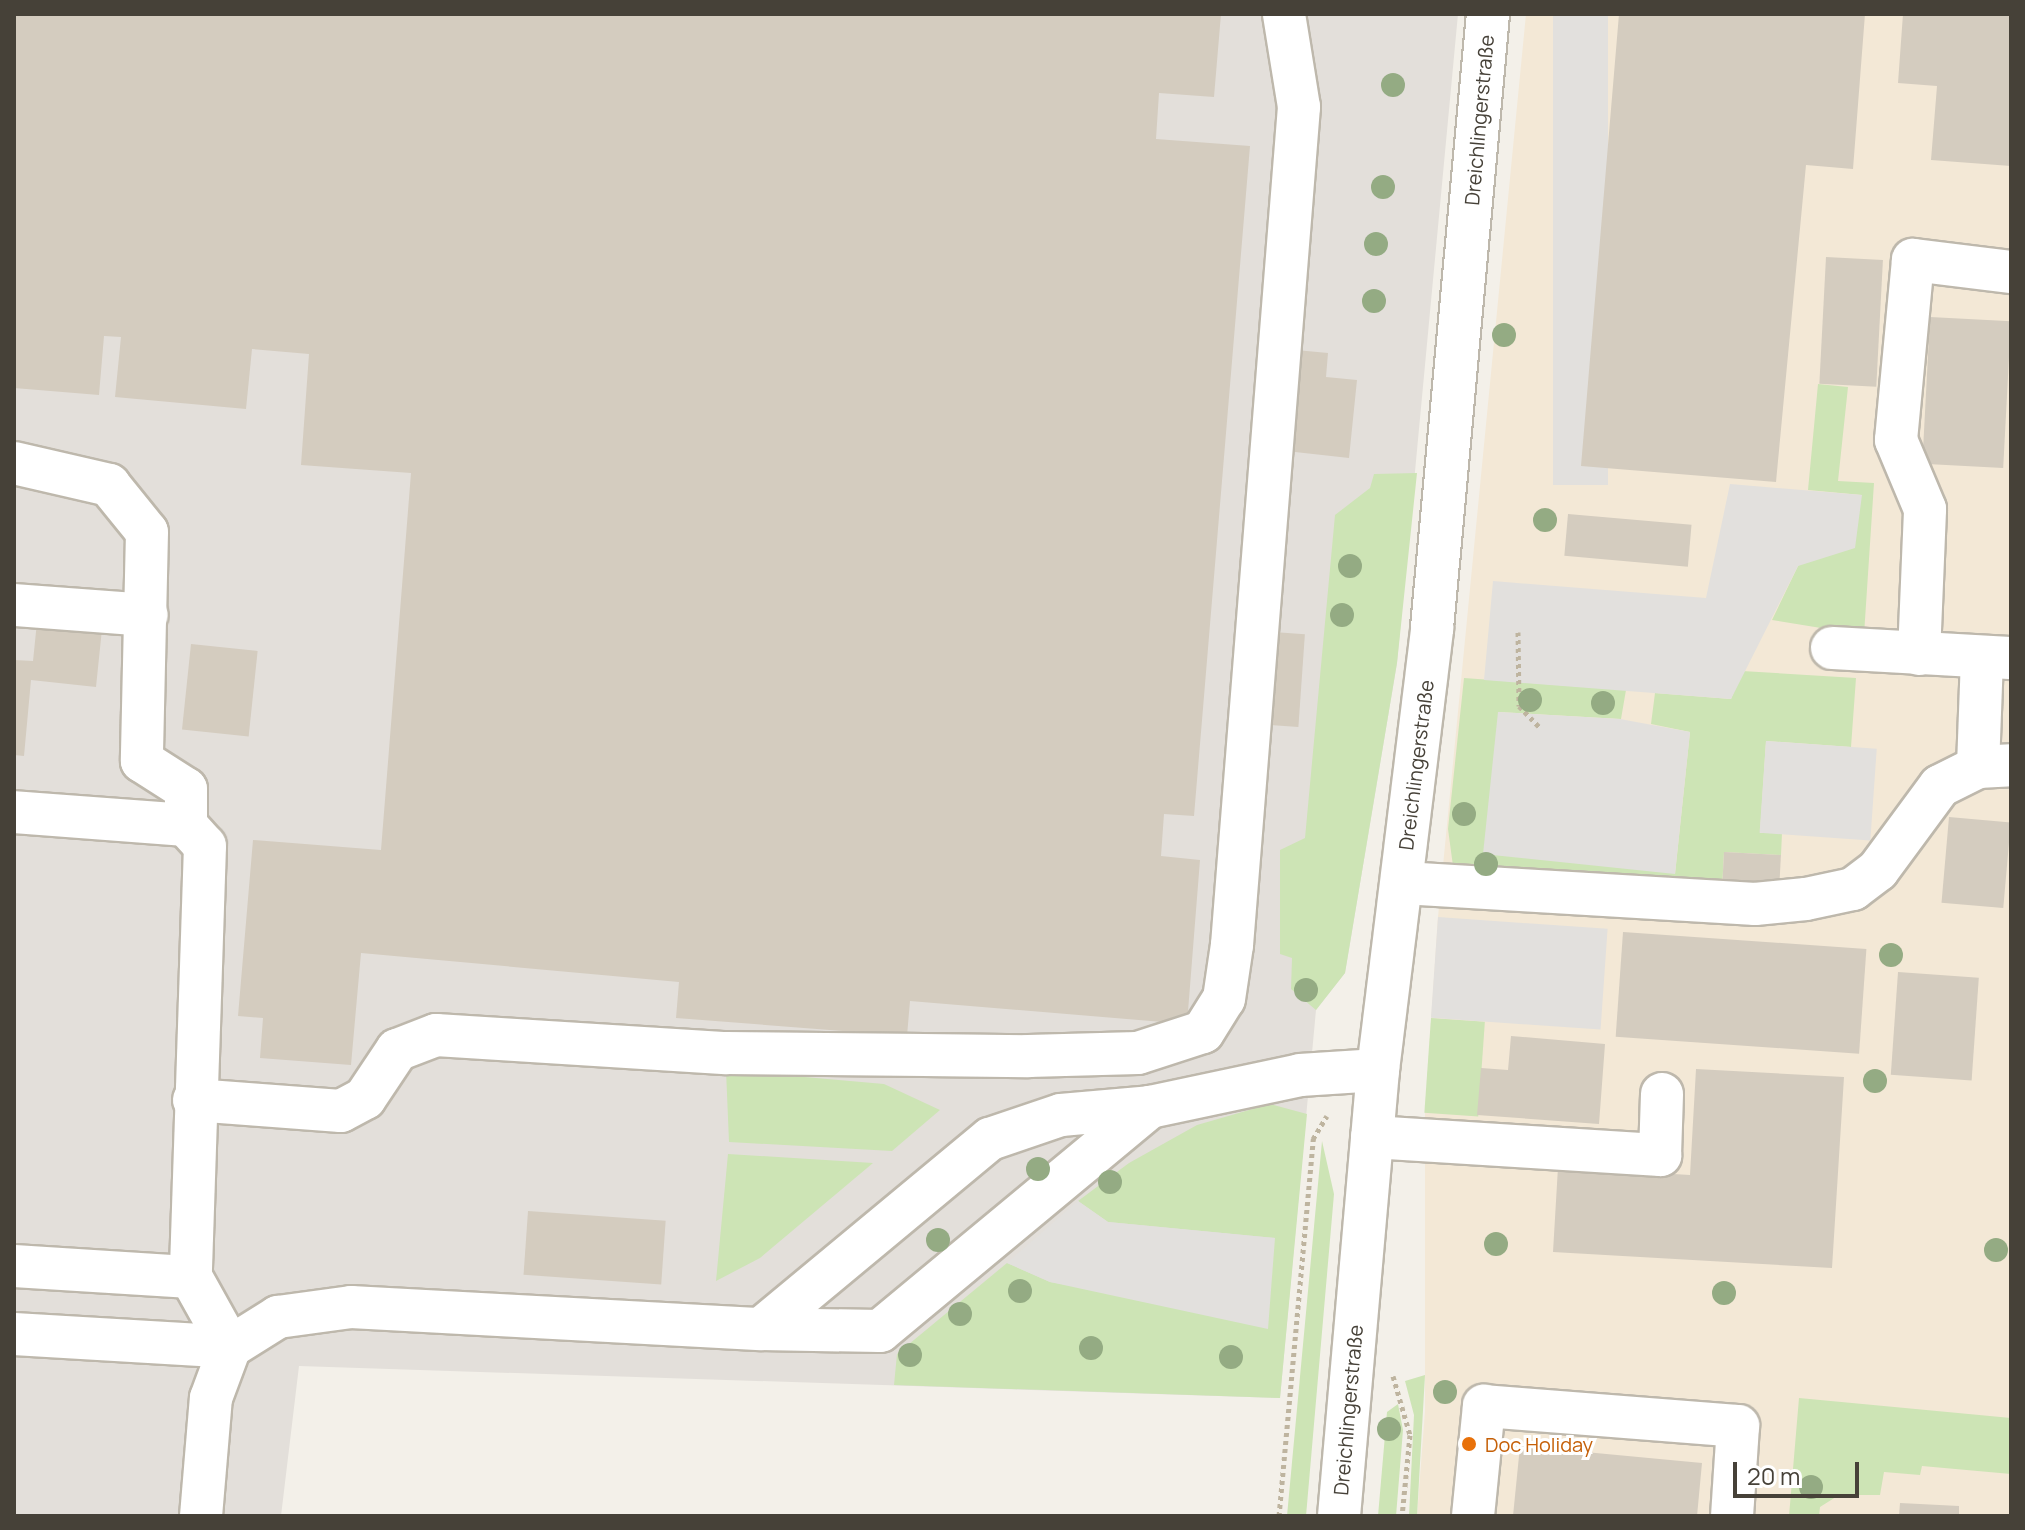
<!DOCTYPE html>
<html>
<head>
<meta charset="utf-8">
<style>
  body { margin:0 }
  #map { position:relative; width:2025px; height:1530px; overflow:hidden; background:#f3f0e9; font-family:Manrope,sans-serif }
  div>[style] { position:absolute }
  .commercial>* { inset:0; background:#f3e8d6 }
  .industrial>* { inset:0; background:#e3dfda }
  .green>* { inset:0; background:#cde4b5; transform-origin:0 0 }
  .parking>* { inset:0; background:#e2e0dd; transform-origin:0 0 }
  .building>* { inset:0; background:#d4ccbf; transform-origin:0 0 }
  .path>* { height:5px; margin-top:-2.5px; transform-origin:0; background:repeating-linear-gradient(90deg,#beb49f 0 4px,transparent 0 8px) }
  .roads { filter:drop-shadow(2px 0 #beb8ac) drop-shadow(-2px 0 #beb8ac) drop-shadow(0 2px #beb8ac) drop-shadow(0 -2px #beb8ac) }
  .minor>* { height:42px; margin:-21px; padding:0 21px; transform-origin:21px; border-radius:21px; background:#fff }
  .trees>* { width:24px; height:24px; margin:-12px; border-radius:50%; background:#94ab83 }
  .dots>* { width:22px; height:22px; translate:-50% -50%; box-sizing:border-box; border:4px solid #fff; border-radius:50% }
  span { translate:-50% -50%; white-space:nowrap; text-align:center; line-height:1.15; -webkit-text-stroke:6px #fff; paint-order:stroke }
  .street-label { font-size:20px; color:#464138 }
  .food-label { font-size:20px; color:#c56008 }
  .left { translate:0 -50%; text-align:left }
  .frame { position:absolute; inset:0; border:16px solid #464138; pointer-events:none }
  .scale { position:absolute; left:1733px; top:1462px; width:126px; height:36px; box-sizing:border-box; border:4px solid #464138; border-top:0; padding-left:10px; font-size:24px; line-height:28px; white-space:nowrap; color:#464138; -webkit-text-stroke:6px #fff; paint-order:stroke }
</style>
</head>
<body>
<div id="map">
  <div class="commercial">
    <i style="clip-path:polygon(1526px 14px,2011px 14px,2011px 1516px,1417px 1516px,1425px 1411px,1425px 1113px,1438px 917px)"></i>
  </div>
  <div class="industrial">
    <i style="clip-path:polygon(14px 14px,1458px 14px,1397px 663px,1345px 973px,1316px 1010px,1280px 1398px,299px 1366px,281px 1516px,14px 1516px)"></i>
  </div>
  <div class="green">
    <i style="clip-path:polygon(1818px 384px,1848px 387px,1838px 481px,1874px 483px,1864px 635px,1772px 620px,1798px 566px,1862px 495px,1808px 490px)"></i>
    <i style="clip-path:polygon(1417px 473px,1397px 663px,1345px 973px,1316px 1010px,1291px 989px,1292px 958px,1280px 954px,1280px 850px,1305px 838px,1335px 515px,1370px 488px,1374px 474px)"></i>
    <i style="clip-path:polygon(1742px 671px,1856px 678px,1851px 747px,1766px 741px,1760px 833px,1782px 833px,1781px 855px,1724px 852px,1722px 889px,1453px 866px,1448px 829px,1464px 678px,1626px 690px,1621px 719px,1498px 712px,1675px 874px,1690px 732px,1651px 724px,1655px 693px,1731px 699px)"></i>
    <i style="left:1431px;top:1018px;width:54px;height:95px;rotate:4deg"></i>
    <i style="clip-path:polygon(726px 1070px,884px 1084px,940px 1110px,892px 1151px,729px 1142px)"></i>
    <i style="clip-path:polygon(1270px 1104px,1307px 1114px,1280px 1398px,894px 1385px,897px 1354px,1007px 1263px,1050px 1282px,1141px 1298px,1275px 1238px,1108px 1222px,1078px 1201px,1129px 1163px,1197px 1125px)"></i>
    <i style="clip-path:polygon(1322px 1141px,1334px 1194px,1306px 1516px,1287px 1516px)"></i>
    <i style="clip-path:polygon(728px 1154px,873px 1163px,760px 1258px,716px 1281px)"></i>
    <i style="clip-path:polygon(1425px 1375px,1417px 1516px,1409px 1516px,1414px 1415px,1405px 1381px)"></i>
    <i style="clip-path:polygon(1799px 1398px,2011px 1418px,2011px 1474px,1922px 1466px,1920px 1475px,1884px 1472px,1880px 1495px,1839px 1495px,1820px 1507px,1819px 1516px,1789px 1516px)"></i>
    <i style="clip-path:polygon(1398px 1404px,1403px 1430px,1396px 1516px,1378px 1516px,1387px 1412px)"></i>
  </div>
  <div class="parking">
    <i style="left:1553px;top:14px;width:55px;height:471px"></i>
    <i style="clip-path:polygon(1730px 484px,1862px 495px,1855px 548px,1798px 566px,1731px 699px,1484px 680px,1493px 581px,1706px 598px)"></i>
    <i style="clip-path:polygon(1498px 712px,1620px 719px,1690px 732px,1675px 874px,1483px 854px)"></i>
    <i style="left:1766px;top:741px;width:111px;height:92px;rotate:4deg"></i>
    <i style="left:1438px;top:917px;width:170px;height:101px;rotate:4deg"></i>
    <i style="clip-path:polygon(1078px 1201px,1108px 1222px,1275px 1238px,1268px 1329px,1050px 1282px,1007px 1263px)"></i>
  </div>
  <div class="building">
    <i style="clip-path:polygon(14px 14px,1221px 14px,1214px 97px,1159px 93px,1156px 139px,1250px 146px,1194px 816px,1164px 814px,1161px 856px,1200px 860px,1187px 1024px,910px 1001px,907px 1036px,676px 1018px,679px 982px,361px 953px,351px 1065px,260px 1058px,263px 1018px,238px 1016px,253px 840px,381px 850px,411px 473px,301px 465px,309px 354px,252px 349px,246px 409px,115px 397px,121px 337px,104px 336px,99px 395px,14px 388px)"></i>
    <i style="clip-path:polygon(1619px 14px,1865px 14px,1853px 169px,1806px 165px,1776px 482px,1581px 466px)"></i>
    <i style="clip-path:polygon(1903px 14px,2011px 14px,2011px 166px,1931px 160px,1937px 86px,1898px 83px)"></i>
    <i style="left:1826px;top:257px;width:57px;height:127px;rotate:3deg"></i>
    <i style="left:1930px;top:317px;width:81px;height:147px;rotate:3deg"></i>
    <i style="clip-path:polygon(1296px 350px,1328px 353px,1326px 377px,1357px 380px,1349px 458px,1286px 451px)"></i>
    <i style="left:1568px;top:514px;width:124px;height:42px;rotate:5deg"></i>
    <i style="clip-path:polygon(37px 622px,102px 629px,96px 687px,31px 680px,24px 756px,14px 755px,14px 660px,33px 661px)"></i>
    <i style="left:1258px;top:631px;width:47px;height:93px;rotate:4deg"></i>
    <i style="left:191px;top:644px;width:67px;height:86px;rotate:6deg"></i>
    <i style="left:1949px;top:817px;width:62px;height:86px;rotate:5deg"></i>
    <i style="left:1724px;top:852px;width:57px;height:37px;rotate:3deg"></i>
    <i style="left:1623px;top:932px;width:244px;height:105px;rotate:4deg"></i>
    <i style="left:1898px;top:972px;width:81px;height:103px;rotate:4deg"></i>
    <i style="clip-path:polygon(1511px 1036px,1605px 1044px,1599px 1124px,1477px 1115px,1481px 1068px,1508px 1070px)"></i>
    <i style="clip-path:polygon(1696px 1069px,1844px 1077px,1832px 1268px,1553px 1252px,1558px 1167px,1690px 1175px)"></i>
    <i style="left:528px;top:1211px;width:138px;height:64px;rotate:4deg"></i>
    <i style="clip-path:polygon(1520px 1446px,1702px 1463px,1697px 1516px,1513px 1516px)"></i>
    <i style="clip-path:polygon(1900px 1503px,1959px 1506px,1959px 1516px,1899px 1516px)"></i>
  </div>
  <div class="path">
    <i style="left:1518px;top:632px;width:74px;rotate:89.2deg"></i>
    <i style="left:1519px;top:706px;width:29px;rotate:46deg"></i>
    <i style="left:1393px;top:1376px;width:61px;rotate:73.9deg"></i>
    <i style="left:1410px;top:1435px;width:81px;rotate:95.6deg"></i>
    <i style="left:1279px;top:1516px;width:379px;rotate:-84.8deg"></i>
    <i style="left:1313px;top:1139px;width:27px;rotate:-59deg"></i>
  </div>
  <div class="roads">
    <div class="minor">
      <i style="left:14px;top:463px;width:98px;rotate:13deg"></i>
      <i style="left:109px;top:485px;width:60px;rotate:51deg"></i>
      <i style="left:147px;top:532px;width:229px;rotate:91.3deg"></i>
      <i style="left:142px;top:761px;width:52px;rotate:32.5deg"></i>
      <i style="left:186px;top:789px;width:36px;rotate:90deg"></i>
      <i style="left:186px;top:825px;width:172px;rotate:-175.7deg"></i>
      <i style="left:14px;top:605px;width:133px;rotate:4.3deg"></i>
      <i style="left:1832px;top:648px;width:179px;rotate:3.2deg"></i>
      <i style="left:1919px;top:654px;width:145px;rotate:-87.6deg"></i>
      <i style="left:1925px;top:509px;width:75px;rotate:-112.8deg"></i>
      <i style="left:1896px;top:440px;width:181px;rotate:-84.6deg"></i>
      <i style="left:1913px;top:260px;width:99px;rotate:7deg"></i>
      <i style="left:1978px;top:767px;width:110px;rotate:-87.9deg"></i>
      <i style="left:186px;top:825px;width:28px;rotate:48deg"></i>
      <i style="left:205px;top:846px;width:431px;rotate:91.9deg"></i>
      <i style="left:191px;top:1277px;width:80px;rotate:60.9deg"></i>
      <i style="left:1403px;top:883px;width:353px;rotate:3.4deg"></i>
      <i style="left:1755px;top:904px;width:51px;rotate:-5.6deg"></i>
      <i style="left:1806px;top:899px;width:48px;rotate:-12deg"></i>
      <i style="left:1853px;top:889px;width:31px;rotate:-37deg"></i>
      <i style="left:1878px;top:870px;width:104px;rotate:-53.6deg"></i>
      <i style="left:1940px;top:786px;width:42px;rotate:-26.6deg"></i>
      <i style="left:1978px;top:767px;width:33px;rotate:-3deg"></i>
      <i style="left:194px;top:1100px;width:147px;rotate:4.3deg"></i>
      <i style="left:341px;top:1111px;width:27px;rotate:-28deg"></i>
      <i style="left:365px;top:1098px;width:58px;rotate:-56.3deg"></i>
      <i style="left:397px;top:1050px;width:42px;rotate:-21deg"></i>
      <i style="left:436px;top:1035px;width:291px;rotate:3.6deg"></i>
      <i style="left:726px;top:1053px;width:302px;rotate:0.6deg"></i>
      <i style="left:1028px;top:1056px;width:110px;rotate:-1.6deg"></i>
      <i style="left:1138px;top:1053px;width:68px;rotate:-17.9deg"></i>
      <i style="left:1203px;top:1032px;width:39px;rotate:-58deg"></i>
      <i style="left:1224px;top:999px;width:55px;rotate:-81.6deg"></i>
      <i style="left:1232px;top:945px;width:841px;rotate:-85.43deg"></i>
      <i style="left:1299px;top:107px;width:94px;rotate:-99.2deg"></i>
      <i style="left:1372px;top:1137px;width:289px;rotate:3.6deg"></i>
      <i style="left:1660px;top:1155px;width:61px;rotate:-88.1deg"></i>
      <i style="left:14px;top:1266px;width:177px;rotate:3.6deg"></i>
      <i style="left:761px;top:1329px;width:119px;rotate:1deg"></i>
      <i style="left:880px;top:1331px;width:351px;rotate:-39.7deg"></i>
      <i style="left:14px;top:1334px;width:216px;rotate:3.4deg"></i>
      <i style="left:201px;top:1516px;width:118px;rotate:-85.2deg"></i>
      <i style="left:211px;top:1398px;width:54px;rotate:-69.6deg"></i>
      <i style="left:230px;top:1347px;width:57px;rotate:-32deg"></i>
      <i style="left:278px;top:1317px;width:74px;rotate:-7.8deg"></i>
      <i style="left:351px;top:1307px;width:411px;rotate:3.1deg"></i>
      <i style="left:761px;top:1329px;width:298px;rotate:-39.7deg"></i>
      <i style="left:990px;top:1139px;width:75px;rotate:-18.7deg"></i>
      <i style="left:1061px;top:1115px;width:89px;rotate:-5.1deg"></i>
      <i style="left:1150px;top:1107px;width:153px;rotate:-12deg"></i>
      <i style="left:1300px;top:1075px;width:78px;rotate:-3.7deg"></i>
      <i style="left:1339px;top:1516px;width:448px;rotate:-85deg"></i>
      <i style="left:1378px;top:1070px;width:445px;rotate:-83deg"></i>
      <i style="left:1432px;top:628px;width:617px;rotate:-84.79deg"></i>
      <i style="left:1473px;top:1516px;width:111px;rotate:-84.3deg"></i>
      <i style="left:1484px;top:1406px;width:255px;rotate:4.5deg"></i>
      <i style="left:1738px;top:1426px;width:90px;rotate:93.8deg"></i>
    </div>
  </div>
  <div class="trees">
    <i style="left:1393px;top:85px"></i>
    <i style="left:1383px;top:187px"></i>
    <i style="left:1376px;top:244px"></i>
    <i style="left:1374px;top:301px"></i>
    <i style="left:1504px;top:335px"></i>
    <i style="left:1545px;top:520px"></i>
    <i style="left:1350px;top:566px"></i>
    <i style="left:1342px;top:615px"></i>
    <i style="left:1530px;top:700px"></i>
    <i style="left:1603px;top:703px"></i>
    <i style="left:1464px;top:814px"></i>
    <i style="left:1486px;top:864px"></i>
    <i style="left:1891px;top:955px"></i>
    <i style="left:1306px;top:990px"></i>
    <i style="left:1875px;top:1081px"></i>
    <i style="left:1038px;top:1169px"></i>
    <i style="left:1110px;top:1182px"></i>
    <i style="left:938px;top:1240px"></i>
    <i style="left:1496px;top:1244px"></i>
    <i style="left:1996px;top:1250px"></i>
    <i style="left:1020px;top:1291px"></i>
    <i style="left:1724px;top:1293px"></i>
    <i style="left:960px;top:1314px"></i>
    <i style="left:1091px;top:1348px"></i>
    <i style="left:910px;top:1355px"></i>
    <i style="left:1231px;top:1357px"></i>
    <i style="left:1445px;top:1392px"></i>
    <i style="left:1389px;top:1429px"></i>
    <i style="left:1811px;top:1487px"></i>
  </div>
  <div class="dots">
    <i style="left:1469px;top:1444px;background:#e8710a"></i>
  </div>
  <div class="street-label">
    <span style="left:1479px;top:120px;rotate:-85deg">Dreichlingerstraße</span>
    <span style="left:1416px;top:765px;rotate:-83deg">Dreichlingerstraße</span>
    <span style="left:1348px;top:1410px;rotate:-85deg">Dreichlingerstraße</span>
  </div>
  <div class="food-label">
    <span class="left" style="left:1485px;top:1444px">Doc Holiday</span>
  </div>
  <div class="frame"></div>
  <div class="scale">20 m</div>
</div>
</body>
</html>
